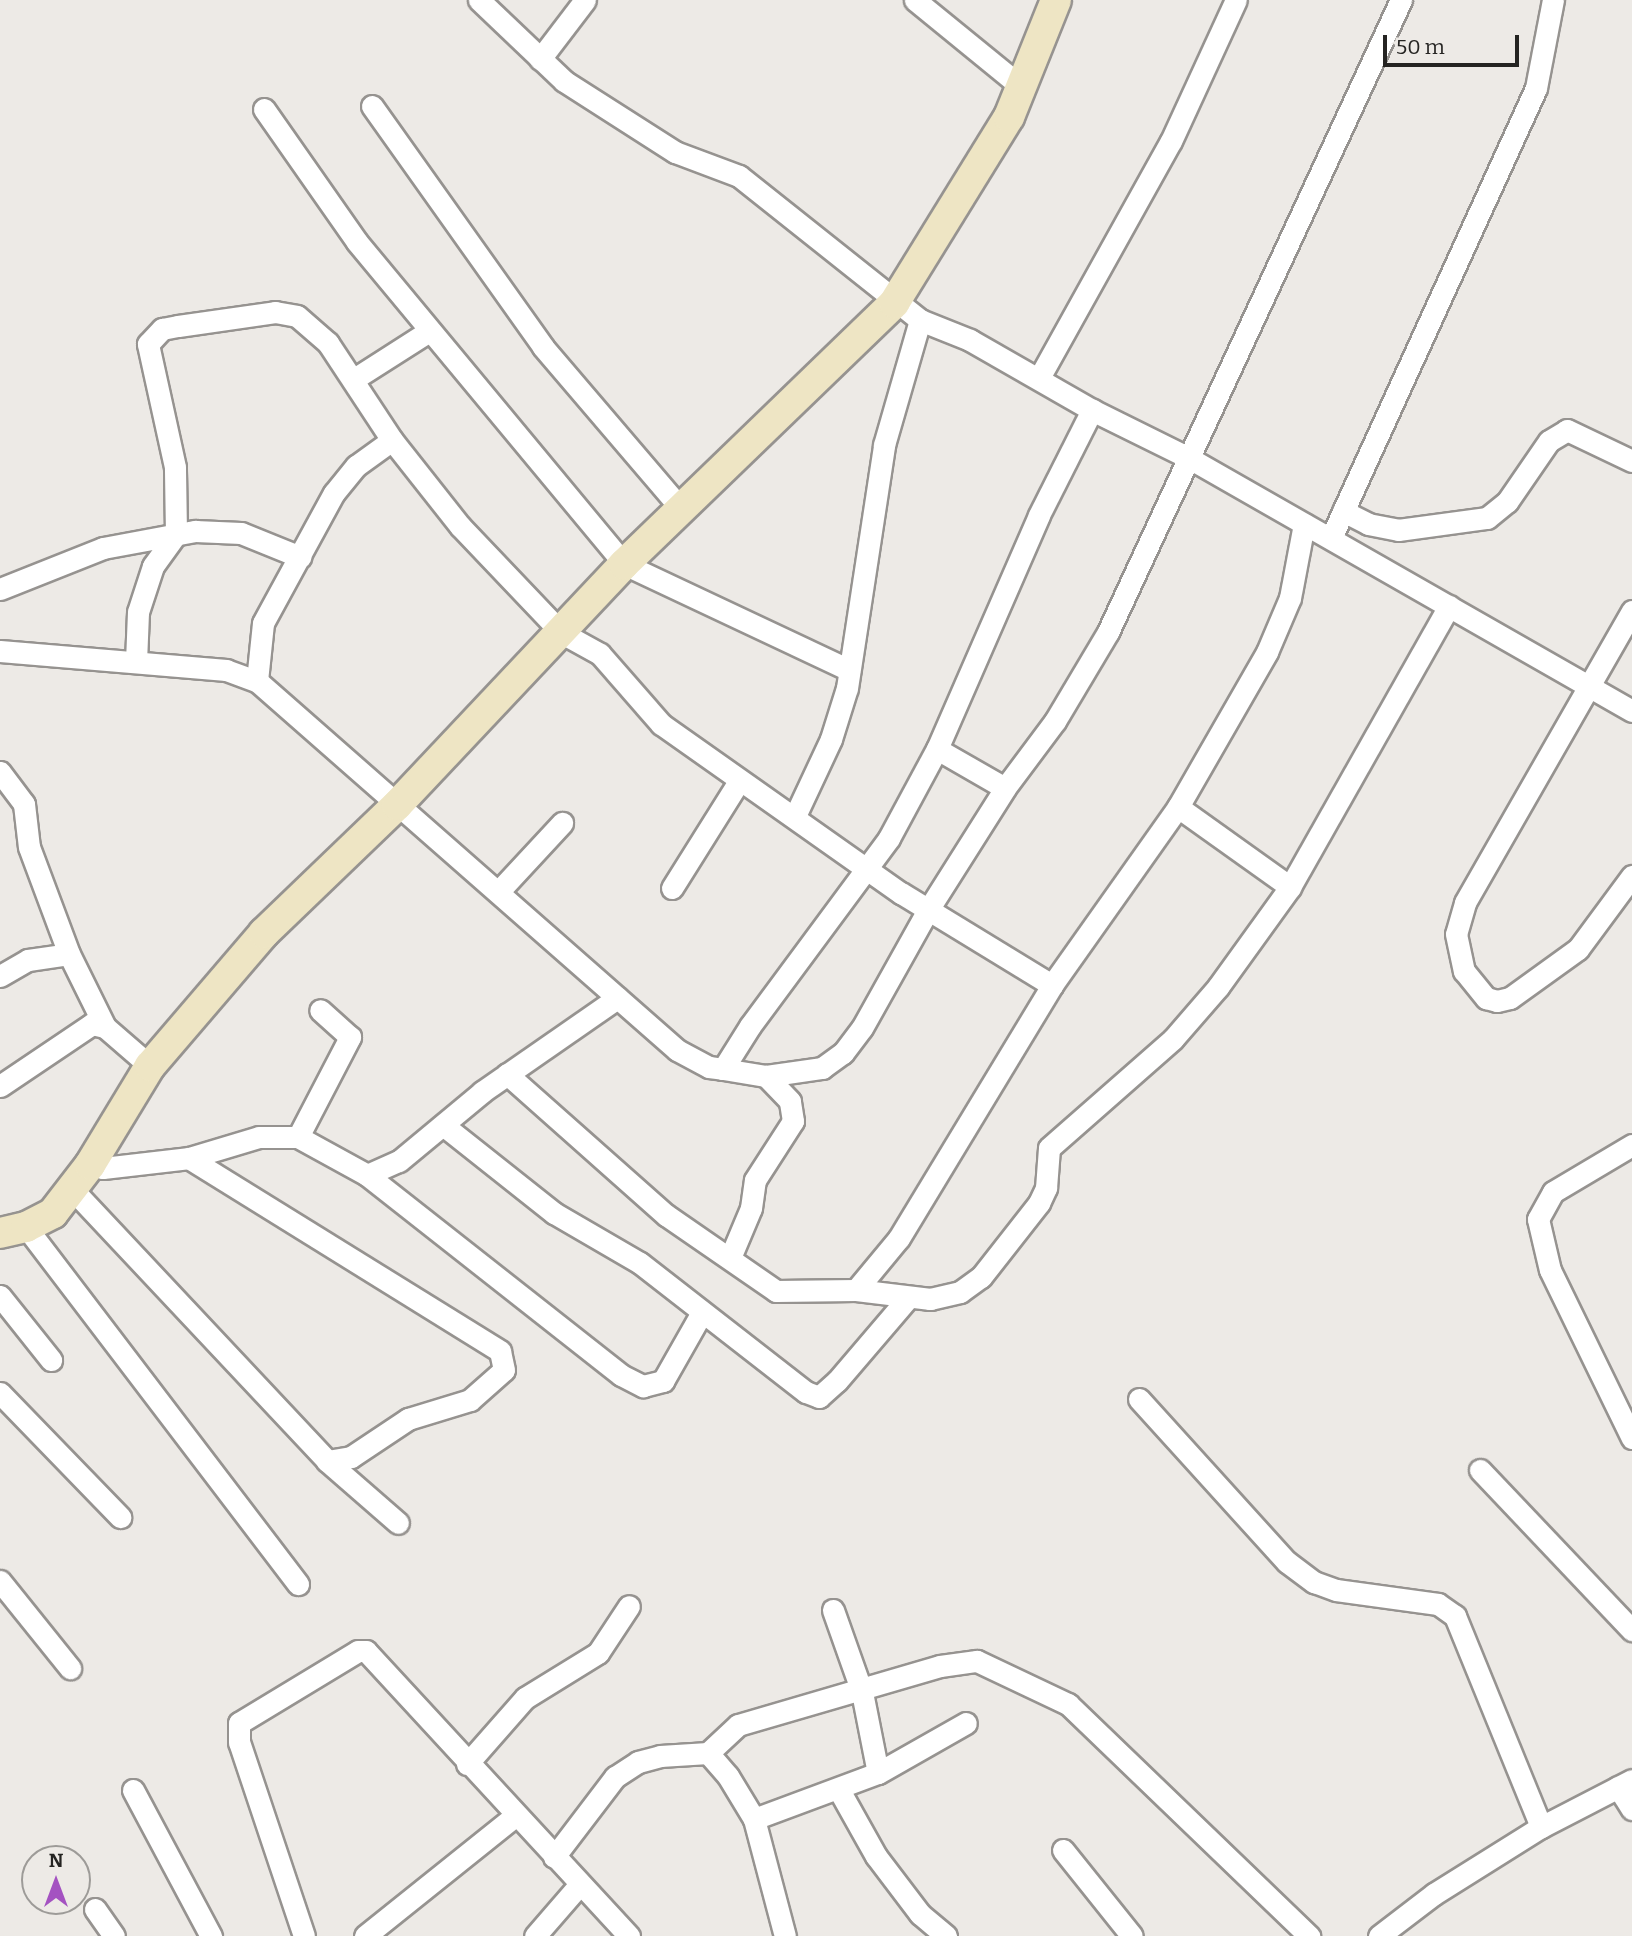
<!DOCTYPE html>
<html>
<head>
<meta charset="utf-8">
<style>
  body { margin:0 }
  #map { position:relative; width:1632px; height:1936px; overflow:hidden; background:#edeae6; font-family:Bitter,serif }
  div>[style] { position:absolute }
  .roads { filter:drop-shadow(2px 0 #969390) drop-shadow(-2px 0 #969390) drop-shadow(0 2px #969390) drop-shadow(0 -2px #969390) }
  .street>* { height:21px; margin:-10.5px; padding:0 10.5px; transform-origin:10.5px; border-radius:10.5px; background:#fff }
  .secondary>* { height:30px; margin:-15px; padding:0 15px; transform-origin:15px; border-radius:15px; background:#eee5c4 }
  span { translate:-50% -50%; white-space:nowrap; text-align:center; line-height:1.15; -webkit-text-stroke:7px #edeae6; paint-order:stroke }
  .north { position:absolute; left:21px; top:1845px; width:70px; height:70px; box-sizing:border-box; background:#edeae6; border:2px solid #9d9b98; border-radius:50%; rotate:0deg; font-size:19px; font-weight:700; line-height:28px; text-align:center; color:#252422 }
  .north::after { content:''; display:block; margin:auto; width:24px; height:32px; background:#a452c1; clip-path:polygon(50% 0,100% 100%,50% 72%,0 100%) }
  .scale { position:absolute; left:1383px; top:35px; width:136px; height:32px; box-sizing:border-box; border:4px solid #252422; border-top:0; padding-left:9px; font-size:21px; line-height:24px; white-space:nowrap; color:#252422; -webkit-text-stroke:5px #edeae6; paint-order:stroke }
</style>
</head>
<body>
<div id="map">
  <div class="roads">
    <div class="street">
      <i style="left:479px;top:0;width:117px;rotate:43.6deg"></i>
      <i style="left:564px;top:81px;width:132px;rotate:32.6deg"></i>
      <i style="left:675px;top:152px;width:68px;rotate:20.6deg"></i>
      <i style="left:739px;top:176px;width:231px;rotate:38.5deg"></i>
      <i style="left:920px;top:320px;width:54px;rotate:21.8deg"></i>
      <i style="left:970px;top:340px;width:141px;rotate:29.8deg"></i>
      <i style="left:1092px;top:410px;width:108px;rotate:26.3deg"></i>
      <i style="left:1189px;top:458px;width:510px;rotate:29.73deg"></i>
      <i style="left:915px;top:0;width:139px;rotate:39.2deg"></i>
      <i style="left:540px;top:59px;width:74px;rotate:-52.7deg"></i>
      <i style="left:372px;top:106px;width:296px;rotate:54.6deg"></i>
      <i style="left:543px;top:347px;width:214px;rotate:49.5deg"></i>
      <i style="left:264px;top:109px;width:162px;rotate:55deg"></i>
      <i style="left:357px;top:242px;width:418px;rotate:50.3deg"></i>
      <i style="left:624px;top:564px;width:249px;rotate:25.2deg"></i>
      <i style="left:1039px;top:378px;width:271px;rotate:-60.9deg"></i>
      <i style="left:1171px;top:141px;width:155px;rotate:-65.3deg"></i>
      <i style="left:354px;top:379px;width:89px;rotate:-32.6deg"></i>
      <i style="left:1343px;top:511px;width:28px;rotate:27deg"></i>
      <i style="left:1368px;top:524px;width:31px;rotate:11deg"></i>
      <i style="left:1398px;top:530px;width:90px;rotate:-7.7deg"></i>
      <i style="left:1487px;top:518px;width:26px;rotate:-39deg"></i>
      <i style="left:1507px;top:502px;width:74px;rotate:-55.5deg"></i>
      <i style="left:1549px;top:441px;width:21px;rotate:-31deg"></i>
      <i style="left:1567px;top:430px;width:72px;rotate:25.5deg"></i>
      <i style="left:1331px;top:538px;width:494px;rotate:-65.5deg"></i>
      <i style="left:1536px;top:88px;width:90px;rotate:-79.1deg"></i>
      <i style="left:0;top:589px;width:111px;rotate:-21.7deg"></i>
      <i style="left:103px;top:548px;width:94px;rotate:-10.5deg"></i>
      <i style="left:195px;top:531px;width:46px;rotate:2.5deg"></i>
      <i style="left:241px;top:533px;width:64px;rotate:22.1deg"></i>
      <i style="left:1632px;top:611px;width:336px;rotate:119.8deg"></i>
      <i style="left:1465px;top:903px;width:32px;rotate:106deg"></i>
      <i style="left:1456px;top:934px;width:38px;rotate:78deg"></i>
      <i style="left:1464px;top:971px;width:35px;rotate:51deg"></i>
      <i style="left:1486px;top:998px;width:11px;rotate:15deg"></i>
      <i style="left:1497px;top:1001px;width:13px;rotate:-13deg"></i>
      <i style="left:1510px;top:998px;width:84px;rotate:-35.8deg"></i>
      <i style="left:1578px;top:949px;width:91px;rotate:-53.5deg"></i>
      <i style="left:0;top:651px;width:227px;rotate:4.8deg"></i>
      <i style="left:226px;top:670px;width:33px;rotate:20deg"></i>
      <i style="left:257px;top:681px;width:559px;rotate:41.3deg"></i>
      <i style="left:677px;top:1050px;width:36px;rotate:28deg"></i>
      <i style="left:709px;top:1067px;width:14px;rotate:8deg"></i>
      <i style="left:723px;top:1069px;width:51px;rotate:-57.9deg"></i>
      <i style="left:750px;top:1026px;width:234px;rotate:-53.5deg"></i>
      <i style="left:889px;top:838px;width:101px;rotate:-61.7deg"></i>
      <i style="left:937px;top:749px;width:255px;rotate:-66.4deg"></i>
      <i style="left:1039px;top:515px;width:118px;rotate:-63.2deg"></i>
      <i style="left:136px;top:662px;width:50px;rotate:-87.7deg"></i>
      <i style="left:138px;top:612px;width:48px;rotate:-71.9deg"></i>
      <i style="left:153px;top:566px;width:39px;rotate:-54deg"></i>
      <i style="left:176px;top:534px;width:67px;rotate:-90.9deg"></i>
      <i style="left:175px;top:467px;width:126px;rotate:-102.4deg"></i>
      <i style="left:148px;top:344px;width:21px;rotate:-47deg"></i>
      <i style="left:162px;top:329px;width:16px;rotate:-11deg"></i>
      <i style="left:178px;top:326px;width:98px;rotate:-8.2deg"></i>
      <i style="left:275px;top:312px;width:22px;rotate:10deg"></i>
      <i style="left:297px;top:316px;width:41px;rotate:41.1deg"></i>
      <i style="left:328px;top:343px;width:116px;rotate:56.6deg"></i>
      <i style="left:392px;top:440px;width:110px;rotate:51.7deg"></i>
      <i style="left:460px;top:526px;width:148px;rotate:46.4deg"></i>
      <i style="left:562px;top:633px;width:43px;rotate:28.9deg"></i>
      <i style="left:600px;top:654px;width:93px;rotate:48.9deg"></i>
      <i style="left:661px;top:724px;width:294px;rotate:35.2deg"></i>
      <i style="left:901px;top:893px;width:177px;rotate:31.4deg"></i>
      <i style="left:257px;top:681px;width:58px;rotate:-84.1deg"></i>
      <i style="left:263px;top:623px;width:148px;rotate:-61.4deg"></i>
      <i style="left:334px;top:493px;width:35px;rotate:-51deg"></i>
      <i style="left:356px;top:466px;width:44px;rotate:-35.8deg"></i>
      <i style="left:937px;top:749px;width:78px;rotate:29.8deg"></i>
      <i style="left:0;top:772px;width:40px;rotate:53deg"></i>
      <i style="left:24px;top:804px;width:43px;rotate:83.4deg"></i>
      <i style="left:29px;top:847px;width:114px;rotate:69.5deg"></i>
      <i style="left:69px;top:954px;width:81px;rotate:63.7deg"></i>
      <i style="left:1178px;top:807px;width:138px;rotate:35.5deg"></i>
      <i style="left:1290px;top:887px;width:323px;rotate:-60.5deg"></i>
      <i style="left:795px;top:816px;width:85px;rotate:-64.9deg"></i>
      <i style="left:831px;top:739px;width:53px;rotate:-72.6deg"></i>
      <i style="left:847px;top:688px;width:246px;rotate:-81.3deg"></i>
      <i style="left:884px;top:445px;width:130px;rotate:-73.9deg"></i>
      <i style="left:672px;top:888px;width:126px;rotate:-57.9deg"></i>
      <i style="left:499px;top:891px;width:93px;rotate:-47.2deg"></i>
      <i style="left:0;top:976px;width:32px;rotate:-30deg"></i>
      <i style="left:28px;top:960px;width:41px;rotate:-8.3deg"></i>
      <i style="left:723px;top:1069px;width:44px;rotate:9.2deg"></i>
      <i style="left:766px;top:1076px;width:57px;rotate:-8.1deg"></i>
      <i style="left:822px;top:1068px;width:26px;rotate:-36deg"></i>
      <i style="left:843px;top:1053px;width:31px;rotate:-53deg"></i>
      <i style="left:862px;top:1028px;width:135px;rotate:-60.8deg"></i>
      <i style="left:928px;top:910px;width:144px;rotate:-57.7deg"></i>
      <i style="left:1005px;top:788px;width:84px;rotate:-53.3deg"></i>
      <i style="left:1055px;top:721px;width:104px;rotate:-59.2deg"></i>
      <i style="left:1108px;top:632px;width:697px;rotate:-65.13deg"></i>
      <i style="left:507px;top:1074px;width:213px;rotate:41.6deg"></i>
      <i style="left:666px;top:1215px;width:134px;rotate:34.6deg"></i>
      <i style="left:776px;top:1291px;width:80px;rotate:-0.7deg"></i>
      <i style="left:856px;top:1290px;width:75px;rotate:6.9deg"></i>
      <i style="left:930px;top:1299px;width:31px;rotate:-13deg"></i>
      <i style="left:960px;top:1292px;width:26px;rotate:-36deg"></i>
      <i style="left:981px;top:1277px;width:94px;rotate:-51.9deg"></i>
      <i style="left:1039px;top:1203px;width:17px;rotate:-65deg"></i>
      <i style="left:1046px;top:1188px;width:40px;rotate:-85.7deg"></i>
      <i style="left:1049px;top:1148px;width:165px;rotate:-41.3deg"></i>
      <i style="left:1173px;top:1039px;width:69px;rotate:-49.1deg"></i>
      <i style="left:1218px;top:987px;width:123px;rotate:-54.2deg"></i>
      <i style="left:0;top:1086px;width:111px;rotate:-34deg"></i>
      <i style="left:92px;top:1024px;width:13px;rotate:13deg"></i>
      <i style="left:105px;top:1027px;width:60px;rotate:40.9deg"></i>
      <i style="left:443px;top:1125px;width:142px;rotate:38.4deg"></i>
      <i style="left:554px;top:1213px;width:99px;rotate:30.2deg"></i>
      <i style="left:640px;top:1263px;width:210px;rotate:37.9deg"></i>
      <i style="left:806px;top:1392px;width:14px;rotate:21deg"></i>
      <i style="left:819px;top:1397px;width:24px;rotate:-42deg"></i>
      <i style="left:837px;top:1381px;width:108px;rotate:-49.5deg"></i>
      <i style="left:298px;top:1137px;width:113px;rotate:-62.5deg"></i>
      <i style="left:350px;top:1037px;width:40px;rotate:-138deg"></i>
      <i style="left:1632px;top:1145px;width:92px;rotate:149.3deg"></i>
      <i style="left:1553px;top:1192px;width:31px;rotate:119deg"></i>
      <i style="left:1538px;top:1219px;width:52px;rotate:76.8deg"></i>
      <i style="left:1550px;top:1270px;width:187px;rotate:64deg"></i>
      <i style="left:90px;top:1165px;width:13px;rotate:13deg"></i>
      <i style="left:103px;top:1168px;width:87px;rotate:-6.6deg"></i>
      <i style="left:189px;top:1158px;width:73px;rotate:-16.7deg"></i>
      <i style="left:259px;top:1137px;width:39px"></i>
      <i style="left:298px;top:1137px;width:79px;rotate:28.8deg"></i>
      <i style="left:367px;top:1175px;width:323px;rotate:38.2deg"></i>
      <i style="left:621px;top:1375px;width:25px;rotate:27deg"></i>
      <i style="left:643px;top:1386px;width:21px;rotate:-14deg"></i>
      <i style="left:663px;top:1381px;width:77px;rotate:-60.4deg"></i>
      <i style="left:367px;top:1175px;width:35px;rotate:-24deg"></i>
      <i style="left:399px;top:1161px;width:108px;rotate:-39.7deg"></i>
      <i style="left:482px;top:1092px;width:165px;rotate:-34.8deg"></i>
      <i style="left:72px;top:1189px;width:373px;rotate:46.8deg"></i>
      <i style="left:327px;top:1461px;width:24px;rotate:-9deg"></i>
      <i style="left:351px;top:1457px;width:69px;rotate:-33.7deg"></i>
      <i style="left:408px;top:1419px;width:65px;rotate:-17deg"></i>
      <i style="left:470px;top:1400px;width:45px;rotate:-41.4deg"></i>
      <i style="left:504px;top:1370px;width:19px;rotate:-102deg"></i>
      <i style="left:500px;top:1351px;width:366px;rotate:-148.2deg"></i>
      <i style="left:26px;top:1227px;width:449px;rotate:52.7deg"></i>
      <i style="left:730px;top:1258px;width:54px;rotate:-67.2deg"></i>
      <i style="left:751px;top:1208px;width:28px;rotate:-82deg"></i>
      <i style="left:755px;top:1180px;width:70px;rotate:-57.2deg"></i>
      <i style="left:793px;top:1121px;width:20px;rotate:-99deg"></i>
      <i style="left:790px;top:1101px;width:35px;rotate:-134deg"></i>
      <i style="left:856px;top:1290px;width:67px;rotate:-50.4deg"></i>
      <i style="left:899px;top:1238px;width:296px;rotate:-58.8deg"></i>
      <i style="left:1052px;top:985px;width:218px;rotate:-54.7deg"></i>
      <i style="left:1178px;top:807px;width:179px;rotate:-60.1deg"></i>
      <i style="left:1267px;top:652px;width:59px;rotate:-66.9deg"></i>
      <i style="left:1290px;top:598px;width:75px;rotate:-79.3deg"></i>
      <i style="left:0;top:1296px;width:82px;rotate:51.4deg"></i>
      <i style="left:0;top:1393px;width:173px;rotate:45.9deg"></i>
      <i style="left:1139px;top:1399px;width:220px;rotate:47.8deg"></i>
      <i style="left:1287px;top:1562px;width:34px;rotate:37deg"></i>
      <i style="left:1314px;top:1582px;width:23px;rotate:20deg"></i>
      <i style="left:1336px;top:1590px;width:103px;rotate:7.8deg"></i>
      <i style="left:1438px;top:1604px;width:21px;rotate:35deg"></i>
      <i style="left:1455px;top:1616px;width:228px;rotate:67.8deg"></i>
      <i style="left:327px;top:1461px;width:94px;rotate:41.1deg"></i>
      <i style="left:1480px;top:1470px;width:221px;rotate:46.5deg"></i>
      <i style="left:0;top:1581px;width:112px;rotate:51.2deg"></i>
      <i style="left:708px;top:1753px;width:41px;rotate:-43deg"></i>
      <i style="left:738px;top:1725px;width:210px;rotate:-16.3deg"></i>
      <i style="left:940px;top:1666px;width:37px;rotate:-8deg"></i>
      <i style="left:977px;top:1661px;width:101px;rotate:25.3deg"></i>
      <i style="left:1068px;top:1704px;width:335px;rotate:43.9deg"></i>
      <i style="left:467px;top:1764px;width:88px;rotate:-48.7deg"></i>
      <i style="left:525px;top:1698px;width:86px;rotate:-31.7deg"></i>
      <i style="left:598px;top:1653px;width:56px;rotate:-56.6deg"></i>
      <i style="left:878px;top:1773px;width:101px;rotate:-29.6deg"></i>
      <i style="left:1618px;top:1787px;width:26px;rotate:58deg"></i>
      <i style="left:133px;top:1790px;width:166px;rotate:61.9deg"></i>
      <i style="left:839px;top:1790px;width:76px;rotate:60.7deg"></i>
      <i style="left:876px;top:1856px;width:73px;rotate:52.8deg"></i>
      <i style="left:920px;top:1914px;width:34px;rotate:40deg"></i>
      <i style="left:754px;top:1819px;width:132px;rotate:-20.4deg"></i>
      <i style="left:878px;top:1773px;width:83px;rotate:-101.2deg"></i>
      <i style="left:862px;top:1692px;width:87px;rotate:-109.5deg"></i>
      <i style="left:1063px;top:1850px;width:110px;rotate:51.3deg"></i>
      <i style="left:554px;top:1857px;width:101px;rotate:-52.7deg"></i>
      <i style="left:615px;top:1777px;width:27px;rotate:-33deg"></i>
      <i style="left:638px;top:1762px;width:23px;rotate:-15deg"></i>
      <i style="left:660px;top:1756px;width:48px;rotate:-3.6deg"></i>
      <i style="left:708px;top:1753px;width:30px;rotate:49deg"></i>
      <i style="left:728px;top:1776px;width:50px;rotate:58.8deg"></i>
      <i style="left:754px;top:1819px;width:121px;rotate:75.2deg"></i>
      <i style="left:95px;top:1909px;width:33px;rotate:55deg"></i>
      <i style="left:304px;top:1936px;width:205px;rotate:-108.5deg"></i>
      <i style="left:239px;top:1742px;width:19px;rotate:-90deg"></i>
      <i style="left:239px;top:1723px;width:139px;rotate:-31.2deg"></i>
      <i style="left:358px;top:1651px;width:8px"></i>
      <i style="left:366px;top:1651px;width:388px;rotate:47.3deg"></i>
      <i style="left:365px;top:1936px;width:192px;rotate:-38.7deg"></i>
      <i style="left:535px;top:1936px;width:69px;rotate:-49.1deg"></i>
      <i style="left:1379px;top:1936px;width:69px;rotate:-37.4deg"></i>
      <i style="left:1434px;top:1894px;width:126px;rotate:-32.1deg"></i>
      <i style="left:1541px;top:1827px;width:102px;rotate:-27.3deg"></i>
    </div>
    <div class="secondary">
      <i style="left:0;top:1233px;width:27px;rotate:-13deg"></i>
      <i style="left:26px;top:1227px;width:30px;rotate:-27deg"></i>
      <i style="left:53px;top:1213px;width:61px;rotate:-52.4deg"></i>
      <i style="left:90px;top:1165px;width:116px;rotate:-58.8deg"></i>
      <i style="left:150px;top:1066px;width:175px;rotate:-49.4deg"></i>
      <i style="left:264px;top:933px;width:185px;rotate:-43.9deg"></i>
      <i style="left:397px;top:805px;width:331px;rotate:-46.7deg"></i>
      <i style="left:624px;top:564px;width:376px;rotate:-44deg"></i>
      <i style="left:894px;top:303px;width:219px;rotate:-58.3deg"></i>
      <i style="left:1009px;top:117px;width:126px;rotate:-68.1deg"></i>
    </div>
  </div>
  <div class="north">N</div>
  <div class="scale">50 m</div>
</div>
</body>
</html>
